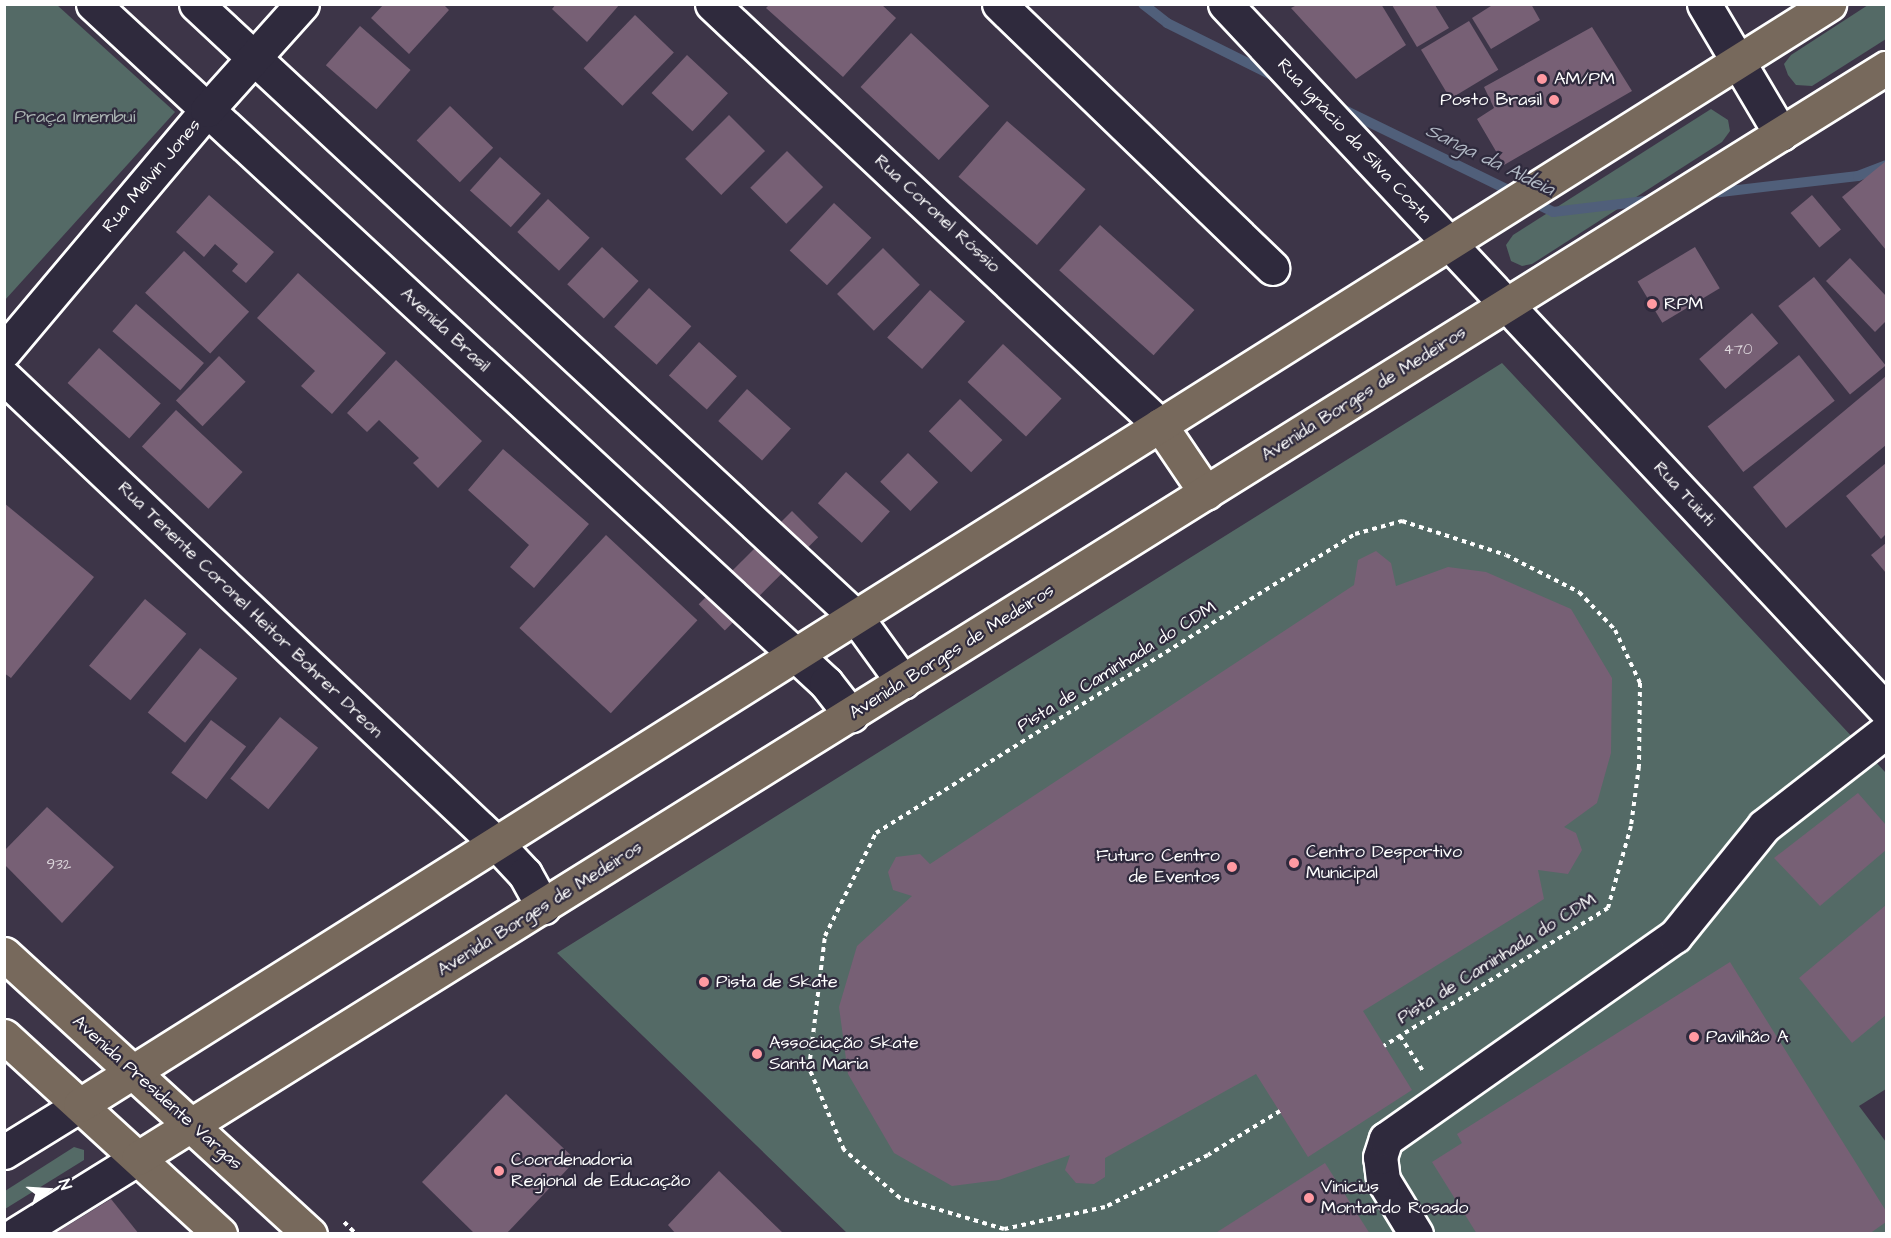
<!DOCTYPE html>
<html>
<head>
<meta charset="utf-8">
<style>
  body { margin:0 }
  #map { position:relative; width:1891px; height:1238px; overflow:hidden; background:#3d3548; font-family:"Architects Daughter",sans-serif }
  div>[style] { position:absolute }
  .green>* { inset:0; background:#546a66 }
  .stream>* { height:10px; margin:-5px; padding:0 5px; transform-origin:5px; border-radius:5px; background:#505f7a }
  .building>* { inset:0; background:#776075; transform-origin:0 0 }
  .path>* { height:4px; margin-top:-2px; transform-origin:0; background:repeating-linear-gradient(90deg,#fff 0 4.5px,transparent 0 9px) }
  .roads { filter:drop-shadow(2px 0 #fff) drop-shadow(-2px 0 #fff) drop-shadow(0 2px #fff) drop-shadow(0 -2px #fff) }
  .minor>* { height:33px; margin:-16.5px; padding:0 16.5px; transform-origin:16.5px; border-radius:16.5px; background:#2f2a3d }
  .major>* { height:33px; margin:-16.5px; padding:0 16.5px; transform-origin:16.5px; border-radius:16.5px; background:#77695c }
  .dots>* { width:16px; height:16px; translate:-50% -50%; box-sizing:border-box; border:3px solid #2f2a3d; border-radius:50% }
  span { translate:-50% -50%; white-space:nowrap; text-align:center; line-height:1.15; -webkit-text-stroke:4.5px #2f2a3d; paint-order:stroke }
  .number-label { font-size:15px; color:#ddd7dc }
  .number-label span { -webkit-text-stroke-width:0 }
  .poi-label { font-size:18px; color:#fff }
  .left { translate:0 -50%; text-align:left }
  .right { translate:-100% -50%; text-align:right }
  .park-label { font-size:18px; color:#aab4b2 }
  .street-label { font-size:18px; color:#fff }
  .water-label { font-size:20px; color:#b0b7c3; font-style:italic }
  .frame { position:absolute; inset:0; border:6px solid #fff; pointer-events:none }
  .north { position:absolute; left:18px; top:1160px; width:60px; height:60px; -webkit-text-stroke:4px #2f2a3d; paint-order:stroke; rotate:72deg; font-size:16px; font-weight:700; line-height:24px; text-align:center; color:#fff }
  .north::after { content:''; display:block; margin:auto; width:21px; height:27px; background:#fff; clip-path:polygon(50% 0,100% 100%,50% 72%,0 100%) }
</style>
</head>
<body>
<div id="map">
  <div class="green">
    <i style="clip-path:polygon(5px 4px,57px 5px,175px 112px,5px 300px)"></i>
    <i style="clip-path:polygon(1868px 5px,1886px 5px,1886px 39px,1812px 86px,1796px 85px,1788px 75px,1784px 64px,1791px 55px)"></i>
    <i style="clip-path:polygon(1711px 109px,1728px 120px,1730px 131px,1722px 142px,1532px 264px,1522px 266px,1511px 261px,1506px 245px,1513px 235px)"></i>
    <i style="clip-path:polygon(1502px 363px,1886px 773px,1886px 1089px,1859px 1106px,1886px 1142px,1886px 1233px,847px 1233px,557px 953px)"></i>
    <i style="clip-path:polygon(74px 1147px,84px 1150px,84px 1160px,5px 1209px,5px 1191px)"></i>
  </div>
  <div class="stream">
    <i style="left:1143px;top:4px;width:31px;rotate:38deg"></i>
    <i style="left:1167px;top:23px;width:122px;rotate:26.4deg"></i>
    <i style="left:1336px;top:106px;width:242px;rotate:26deg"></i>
    <i style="left:1553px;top:212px;width:101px;rotate:-6.8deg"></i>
    <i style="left:1704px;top:194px;width:155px;rotate:-6.7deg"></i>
    <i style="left:1858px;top:176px;width:30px;rotate:-21deg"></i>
  </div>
  <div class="building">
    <i style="clip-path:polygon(384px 4px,443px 4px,449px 10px,409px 54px,371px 18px)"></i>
    <i style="clip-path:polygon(556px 4px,620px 4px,587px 42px,552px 9px)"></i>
    <i style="clip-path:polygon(770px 4px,881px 4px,896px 18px,843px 77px,766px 8px)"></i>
    <i style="clip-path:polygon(1299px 4px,1381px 4px,1406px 45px,1356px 79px,1291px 8px)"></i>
    <i style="clip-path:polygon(1494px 4px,1531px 4px,1540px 20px,1491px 49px,1472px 18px)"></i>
    <i style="clip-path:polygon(1392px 5px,1435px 5px,1449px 28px,1417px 47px)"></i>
    <i style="left:635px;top:15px;width:54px;height:74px;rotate:44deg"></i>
    <i style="left:1469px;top:21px;width:57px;height:56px;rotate:59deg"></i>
    <i style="left:360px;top:26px;width:67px;height:52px;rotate:41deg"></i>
    <i style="clip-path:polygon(1592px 27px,1632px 91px,1504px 165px,1477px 119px,1494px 108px,1484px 87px)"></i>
    <i style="left:911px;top:33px;width:107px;height:74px;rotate:43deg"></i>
    <i style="left:687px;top:55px;width:56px;height:52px;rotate:43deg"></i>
    <i style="left:450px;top:106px;width:60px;height:48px;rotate:44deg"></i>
    <i style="left:729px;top:115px;width:51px;height:62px;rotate:45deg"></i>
    <i style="left:1007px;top:121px;width:104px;height:74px;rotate:41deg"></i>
    <i style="left:787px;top:151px;width:51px;height:52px;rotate:45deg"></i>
    <i style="left:500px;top:157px;width:55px;height:45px;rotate:42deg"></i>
    <i style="clip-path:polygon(1886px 161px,1886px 250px,1842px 197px)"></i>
    <i style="clip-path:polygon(209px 195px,274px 252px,246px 283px,232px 271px,238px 264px,215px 244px,204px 257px,176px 232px)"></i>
    <i style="left:1812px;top:195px;width:45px;height:28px;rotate:50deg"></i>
    <i style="left:548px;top:199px;width:57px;height:45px;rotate:43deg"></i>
    <i style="left:834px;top:203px;width:51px;height:65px;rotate:43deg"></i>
    <i style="left:1100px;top:225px;width:127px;height:61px;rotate:42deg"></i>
    <i style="left:602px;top:247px;width:50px;height:51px;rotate:43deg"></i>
    <i style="left:1695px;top:247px;width:48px;height:67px;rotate:59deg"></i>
    <i style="left:883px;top:248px;width:52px;height:65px;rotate:45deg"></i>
    <i style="left:184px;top:251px;width:89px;height:57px;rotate:43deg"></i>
    <i style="clip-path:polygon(1850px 258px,1886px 296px,1886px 321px,1875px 332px,1826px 281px)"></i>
    <i style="clip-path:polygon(298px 273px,386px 353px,332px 414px,301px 386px,315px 371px,257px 318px)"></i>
    <i style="left:1814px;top:277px;width:114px;height:46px;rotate:51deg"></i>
    <i style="left:649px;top:288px;width:57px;height:52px;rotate:42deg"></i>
    <i style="left:930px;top:290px;width:47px;height:64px;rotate:42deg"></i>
    <i style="left:136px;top:304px;width:90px;height:36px;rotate:41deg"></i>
    <i style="left:1752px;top:313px;width:40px;height:70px;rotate:49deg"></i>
    <i style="left:699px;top:342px;width:51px;height:45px;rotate:42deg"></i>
    <i style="left:1003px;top:344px;width:80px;height:52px;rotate:43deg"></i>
    <i style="left:99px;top:348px;width:83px;height:47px;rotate:42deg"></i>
    <i style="left:1799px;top:355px;width:58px;height:116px;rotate:52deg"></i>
    <i style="left:219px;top:356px;width:37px;height:62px;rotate:44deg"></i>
    <i style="clip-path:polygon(396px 360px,482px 441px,438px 488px,413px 463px,419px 458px,379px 420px,367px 432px,347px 413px)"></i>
    <i style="clip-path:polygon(1886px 376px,1886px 445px,1786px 528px,1753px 487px)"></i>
    <i style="left:747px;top:389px;width:59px;height:43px;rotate:42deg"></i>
    <i style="left:960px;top:399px;width:59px;height:45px;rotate:44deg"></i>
    <i style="left:176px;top:410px;width:91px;height:50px;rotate:43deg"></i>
    <i style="clip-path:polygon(503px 449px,589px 524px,534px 588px,510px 567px,529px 545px,468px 490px)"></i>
    <i style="left:908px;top:453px;width:42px;height:40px;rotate:44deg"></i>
    <i style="clip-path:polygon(1886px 463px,1886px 534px,1881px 539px,1846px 496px)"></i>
    <i style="left:846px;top:472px;width:59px;height:42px;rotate:42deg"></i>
    <i style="clip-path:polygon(4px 503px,94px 577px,11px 678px,4px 673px)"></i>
    <i style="left:792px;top:511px;width:37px;height:132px;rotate:45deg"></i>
    <i style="left:606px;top:535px;width:125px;height:127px;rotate:43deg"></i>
    <i style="clip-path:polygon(1886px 543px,1886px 573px,1871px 555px)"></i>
    <i style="clip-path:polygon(1376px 551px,1391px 563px,1396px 586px,1448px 567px,1486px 572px,1571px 609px,1612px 678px,1611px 753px,1597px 803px,1564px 827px,1576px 833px,1582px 850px,1568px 874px,1538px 870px,1544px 899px,1363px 1011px,1412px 1090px,1308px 1157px,1256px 1074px,1105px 1158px,1105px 1177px,1094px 1184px,1076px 1183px,1065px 1170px,1070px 1155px,999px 1180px,952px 1186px,894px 1153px,848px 1074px,839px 1007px,857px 946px,912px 896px,893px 890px,888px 872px,896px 857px,920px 854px,930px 864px,1354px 585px,1358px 560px)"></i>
    <i style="left:145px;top:599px;width:54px;height:87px;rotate:40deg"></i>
    <i style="left:200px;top:648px;width:48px;height:83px;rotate:39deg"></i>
    <i style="left:280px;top:717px;width:49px;height:79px;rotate:39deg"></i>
    <i style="left:211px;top:720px;width:44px;height:66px;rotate:37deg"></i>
    <i style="clip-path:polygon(1858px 793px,1886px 825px,1886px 850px,1820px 906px,1774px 858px)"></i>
    <i style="clip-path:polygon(47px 807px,114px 867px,62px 923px,4px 864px,4px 851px)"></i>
    <i style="clip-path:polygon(1886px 905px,1886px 1015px,1852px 1043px,1799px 978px)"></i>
    <i style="clip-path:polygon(1730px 962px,1886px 1211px,1886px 1222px,1869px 1234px,1477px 1234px,1432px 1162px,1462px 1143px,1457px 1134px)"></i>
    <i style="clip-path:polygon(506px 1094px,576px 1160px,506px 1234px,475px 1234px,422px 1182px)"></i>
    <i style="clip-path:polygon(1325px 1163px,1370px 1234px,1214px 1234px)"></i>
    <i style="clip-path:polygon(719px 1171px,784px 1234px,676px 1234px,668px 1225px)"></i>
    <i style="clip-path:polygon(111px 1199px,139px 1234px,54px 1234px)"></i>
  </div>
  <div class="path">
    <i style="left:1400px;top:1036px;width:42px;rotate:56.7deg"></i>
    <i style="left:1280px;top:1111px;width:84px;rotate:148.6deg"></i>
    <i style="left:1208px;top:1155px;width:115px;rotate:153.2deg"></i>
    <i style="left:1105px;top:1207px;width:103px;rotate:167.7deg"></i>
    <i style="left:1004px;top:1229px;width:109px;rotate:-163.4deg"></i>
    <i style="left:900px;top:1198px;width:74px;rotate:-139.4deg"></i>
    <i style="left:844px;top:1150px;width:89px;rotate:-113.1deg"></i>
    <i style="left:809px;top:1068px;width:133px;rotate:-83.1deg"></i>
    <i style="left:825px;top:936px;width:115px;rotate:-63.7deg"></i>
    <i style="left:876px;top:833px;width:565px;rotate:-31.97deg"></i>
    <i style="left:1355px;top:534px;width:49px;rotate:-15.5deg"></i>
    <i style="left:1402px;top:521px;width:109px;rotate:18.1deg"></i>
    <i style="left:1506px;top:555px;width:82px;rotate:26.9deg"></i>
    <i style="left:1579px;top:592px;width:52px;rotate:46.5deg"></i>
    <i style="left:1615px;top:630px;width:59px;rotate:64.7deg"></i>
    <i style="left:1640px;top:683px;width:83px;rotate:90.7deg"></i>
    <i style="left:1639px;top:766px;width:61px;rotate:97.6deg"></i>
    <i style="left:1631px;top:826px;width:85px;rotate:105.7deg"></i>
    <i style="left:1608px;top:908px;width:263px;rotate:148.4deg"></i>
    <i style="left:344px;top:1222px;width:17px;rotate:45deg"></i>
  </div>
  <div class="roads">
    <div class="minor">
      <i style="left:93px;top:4px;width:999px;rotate:42.81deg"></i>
      <i style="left:826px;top:683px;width:41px;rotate:52deg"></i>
      <i style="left:196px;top:4px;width:901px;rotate:42.89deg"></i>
      <i style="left:856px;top:617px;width:80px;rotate:54.1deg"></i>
      <i style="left:712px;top:4px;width:615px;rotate:43.22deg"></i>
      <i style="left:999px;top:4px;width:380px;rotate:44deg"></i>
      <i style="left:1225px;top:4px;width:967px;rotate:46.89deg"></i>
      <i style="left:1704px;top:4px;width:151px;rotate:59.4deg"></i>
      <i style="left:4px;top:351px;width:315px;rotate:-49.9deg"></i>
      <i style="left:207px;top:110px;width:142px;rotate:-48.1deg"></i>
      <i style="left:4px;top:377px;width:678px;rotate:43.45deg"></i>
      <i style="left:496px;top:843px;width:42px;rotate:46.9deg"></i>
      <i style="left:525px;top:874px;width:38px;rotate:61deg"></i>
      <i style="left:4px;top:1152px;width:89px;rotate:-31.7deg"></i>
      <i style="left:16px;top:1234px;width:144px;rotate:-31.9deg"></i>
      <i style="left:1416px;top:1234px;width:63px;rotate:-121.4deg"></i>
      <i style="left:1383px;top:1180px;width:23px;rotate:-97deg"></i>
      <i style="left:1380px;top:1157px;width:19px;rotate:-72deg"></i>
      <i style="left:1386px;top:1139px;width:353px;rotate:-35.1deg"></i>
      <i style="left:1675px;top:936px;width:141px;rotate:-51deg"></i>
      <i style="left:1764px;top:826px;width:155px;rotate:-37.9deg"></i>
    </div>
    <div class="major">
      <i style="left:1160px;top:425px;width:82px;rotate:55.9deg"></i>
      <i style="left:4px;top:954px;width:415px;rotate:42.5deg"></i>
      <i style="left:4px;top:1036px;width:293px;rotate:42.5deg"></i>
      <i style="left:80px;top:1105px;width:2067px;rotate:-32.19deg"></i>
      <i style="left:138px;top:1158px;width:2060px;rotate:-31.95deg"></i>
    </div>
  </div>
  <div class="dots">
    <i style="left:1542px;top:79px;background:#ff9aa2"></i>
    <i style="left:1554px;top:100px;background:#ff9aa2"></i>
    <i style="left:1652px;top:304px;background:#ff9aa2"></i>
    <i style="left:1294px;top:863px;background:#ff9aa2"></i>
    <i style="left:1232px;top:867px;background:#ff9aa2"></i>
    <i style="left:704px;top:982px;background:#ff9aa2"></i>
    <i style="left:1694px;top:1037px;background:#ff9aa2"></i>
    <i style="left:757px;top:1054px;background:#ff9aa2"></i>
    <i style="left:499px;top:1171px;background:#ff9aa2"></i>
    <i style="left:1309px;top:1198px;background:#ff9aa2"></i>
  </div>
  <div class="number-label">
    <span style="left:1738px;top:350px">470</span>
    <span style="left:59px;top:865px">932</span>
  </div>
  <div class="poi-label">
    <span class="left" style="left:1554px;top:79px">AM/PM</span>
    <span class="right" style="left:1542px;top:100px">Posto Brasil</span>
    <span class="left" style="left:1664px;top:304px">RPM</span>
    <span class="left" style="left:1306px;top:863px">Centro Desportivo<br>Municipal</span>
    <span class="right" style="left:1220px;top:867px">Futuro Centro<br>de Eventos</span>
    <span class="left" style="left:716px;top:982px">Pista de Skate</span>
    <span class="left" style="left:1706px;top:1037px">Pavilhão A</span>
    <span class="left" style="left:769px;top:1054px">Associação Skate<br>Santa Maria</span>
    <span class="left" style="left:511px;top:1171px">Coordenadoria<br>Regional de Educação</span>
    <span class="left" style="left:1321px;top:1198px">Vinicius<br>Montardo Rosado</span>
  </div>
  <div class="park-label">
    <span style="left:75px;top:117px">Praça Imembuí</span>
  </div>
  <div class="street-label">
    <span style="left:1354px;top:141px;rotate:47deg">Rua Ignácio da Silva Costa</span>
    <span style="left:152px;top:176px;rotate:-50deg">Rua Melvin Jones</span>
    <span style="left:937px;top:214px;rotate:43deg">Rua Coronel Róssio</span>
    <span style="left:445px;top:330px;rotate:43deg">Avenida Brasil</span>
    <span style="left:1364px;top:394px;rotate:-32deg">Avenida Borges de Medeiros</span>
    <span style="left:1684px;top:494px;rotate:47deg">Rua Tuiuti</span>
    <span style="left:250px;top:610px;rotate:44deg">Rua Tenente Coronel Heitor Bohrer Dreon</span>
    <span style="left:952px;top:652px;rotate:-32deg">Avenida Borges de Medeiros</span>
    <span style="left:1117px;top:667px;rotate:-32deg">Pista de Caminhada do CDM</span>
    <span style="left:540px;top:909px;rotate:-32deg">Avenida Borges de Medeiros</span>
    <span style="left:1497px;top:959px;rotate:-32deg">Pista de Caminhada do CDM</span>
    <span style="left:157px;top:1093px;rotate:42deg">Avenida Presidente Vargas</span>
  </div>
  <div class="water-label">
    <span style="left:1490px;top:160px;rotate:26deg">Sanga da Aldeia</span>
  </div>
  <div class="frame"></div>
  <div class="north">N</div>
</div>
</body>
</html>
